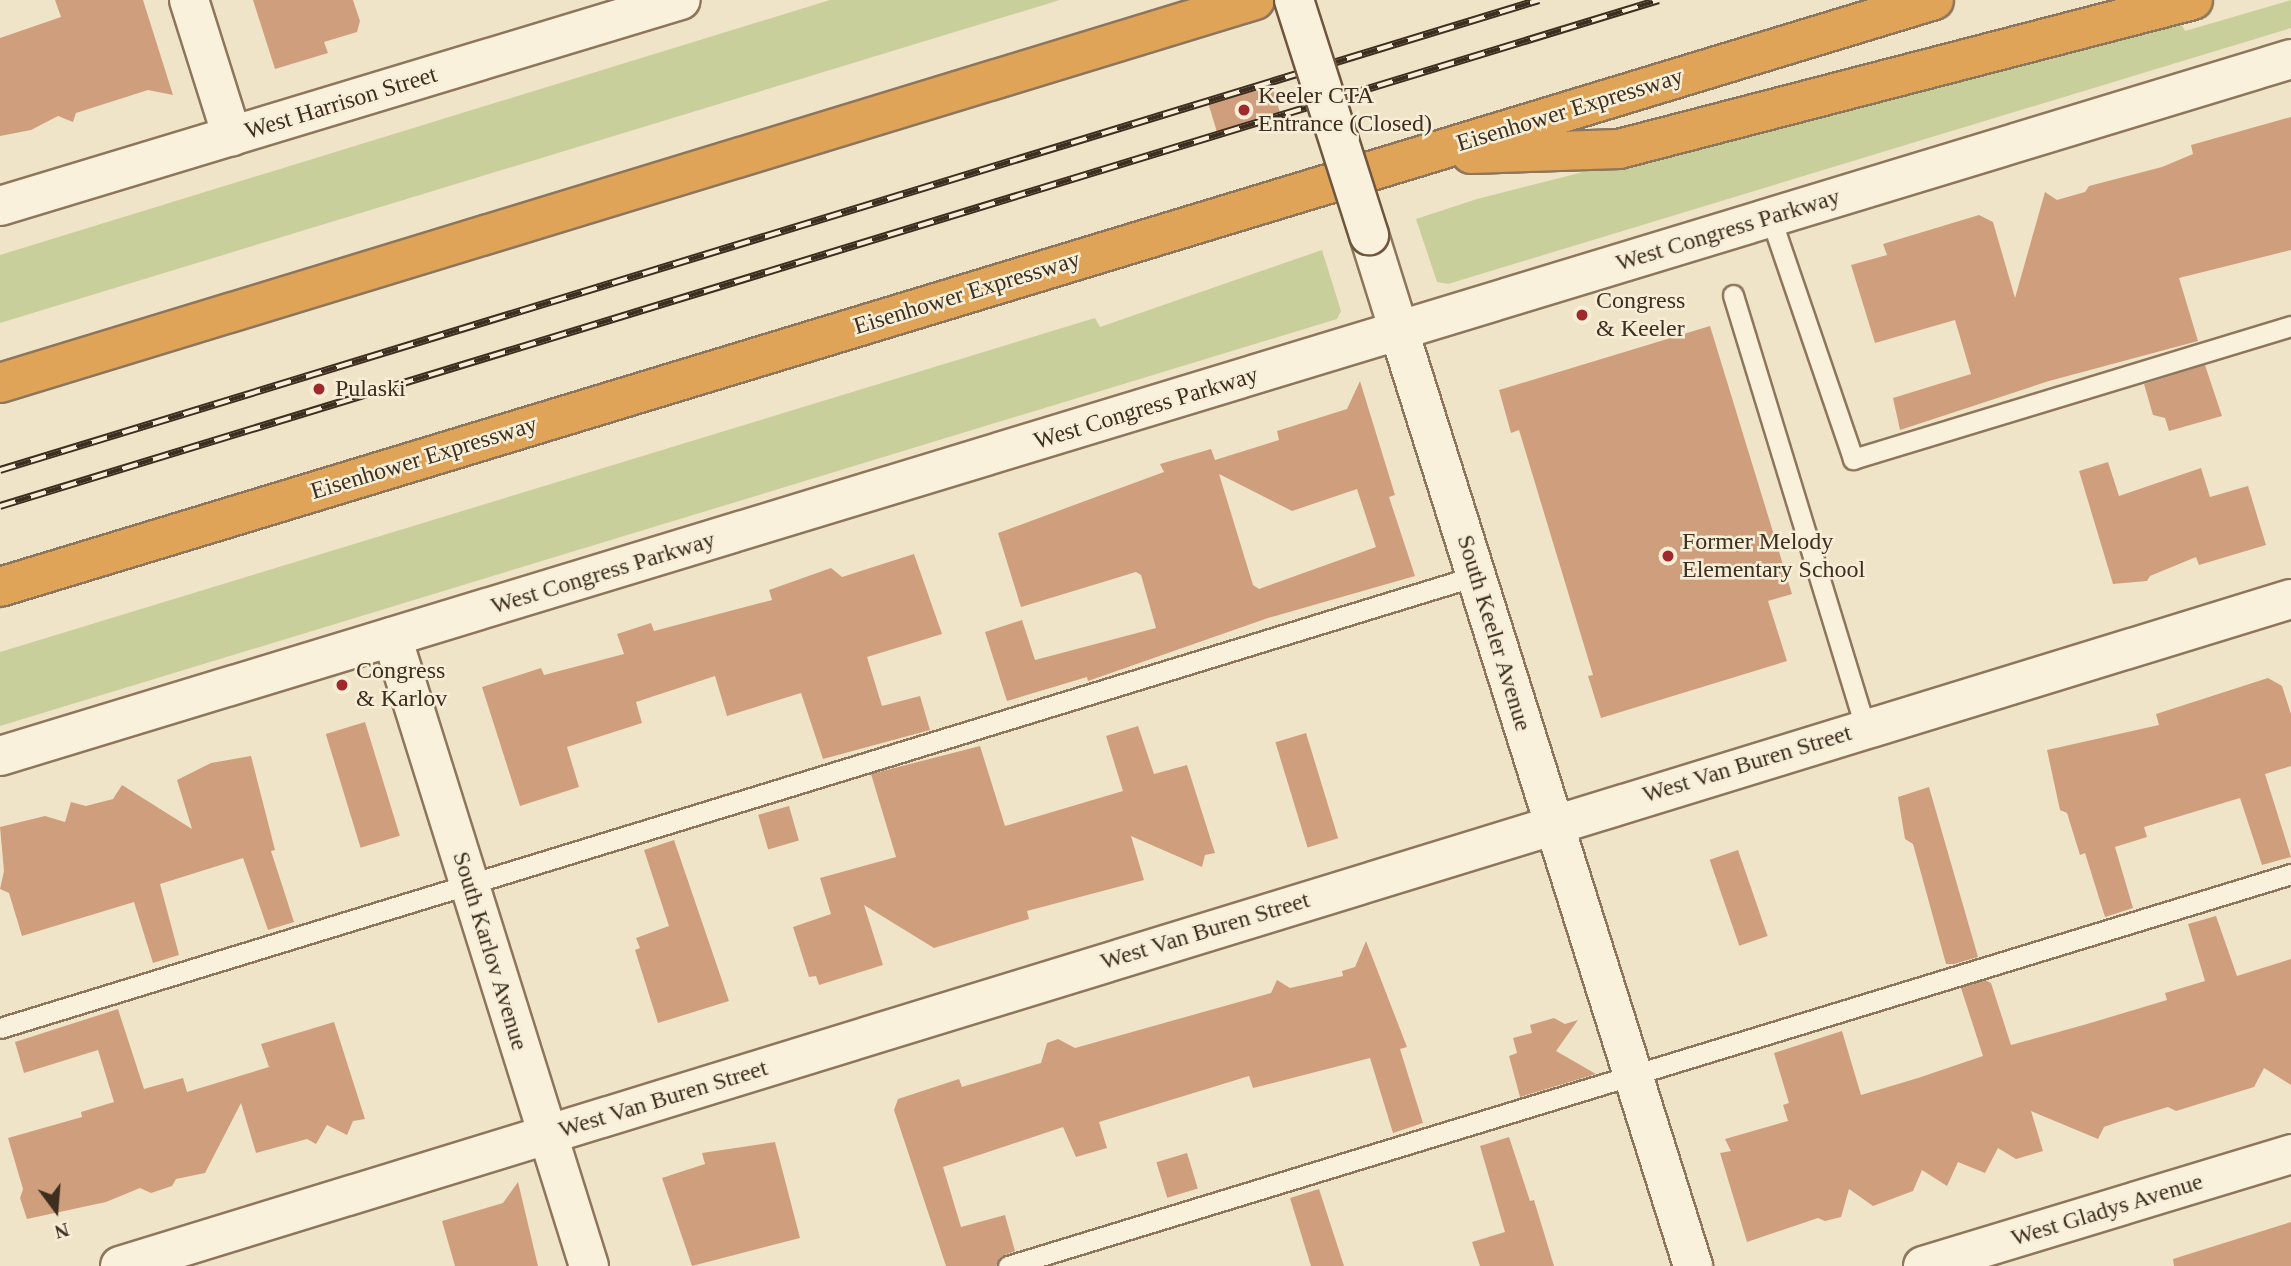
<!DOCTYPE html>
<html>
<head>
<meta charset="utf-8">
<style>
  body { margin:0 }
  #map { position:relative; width:2291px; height:1266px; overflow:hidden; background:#f0e4c8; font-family:"Times New Roman",serif }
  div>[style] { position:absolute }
  .green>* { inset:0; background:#c9cf9b }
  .building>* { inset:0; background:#cf9f7d; transform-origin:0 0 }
  .roads { filter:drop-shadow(2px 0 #8d765c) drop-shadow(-2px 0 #8d765c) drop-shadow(0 2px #8d765c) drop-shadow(0 -2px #8d765c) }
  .lane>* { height:19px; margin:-9.5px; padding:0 9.5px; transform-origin:9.5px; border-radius:9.5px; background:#faf1dc }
  .street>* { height:38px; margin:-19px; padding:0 19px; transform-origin:19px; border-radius:19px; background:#faf1dc }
  .secondary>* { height:38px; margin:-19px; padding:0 19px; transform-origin:19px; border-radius:19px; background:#faf1dc }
  .highway>* { height:38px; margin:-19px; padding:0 19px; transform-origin:19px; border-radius:19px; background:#e0a458 }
  .rail>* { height:8px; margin-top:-4px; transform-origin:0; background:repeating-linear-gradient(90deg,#f7eed8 0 16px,#3d2e20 0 32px); box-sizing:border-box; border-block:2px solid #3d2e20 }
  .bridges { filter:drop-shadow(2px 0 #6f573f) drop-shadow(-2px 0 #6f573f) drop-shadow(0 2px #6f573f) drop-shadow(0 -2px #6f573f) }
  .secondary-bridge>* { height:38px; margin:-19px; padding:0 19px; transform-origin:19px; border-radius:19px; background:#faf1dc }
  .dots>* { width:19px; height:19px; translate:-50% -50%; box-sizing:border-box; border:4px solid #f7eed8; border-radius:50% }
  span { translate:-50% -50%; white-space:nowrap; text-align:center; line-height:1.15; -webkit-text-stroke:5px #f7eed8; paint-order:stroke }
  .poi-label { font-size:24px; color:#3d2e20 }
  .left { translate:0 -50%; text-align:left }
  .street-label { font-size:24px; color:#3d2e20 }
  .north { position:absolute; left:21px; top:1175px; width:70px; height:70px; -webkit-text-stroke:5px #f7eed8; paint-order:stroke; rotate:164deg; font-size:19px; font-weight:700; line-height:28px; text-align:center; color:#3d2e20 }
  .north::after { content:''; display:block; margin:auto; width:24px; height:32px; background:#3d2e20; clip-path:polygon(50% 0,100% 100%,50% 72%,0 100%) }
</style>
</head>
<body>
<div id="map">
  <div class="green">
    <i style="clip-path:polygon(830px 0,1060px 0,0 323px,0 255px)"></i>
    <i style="clip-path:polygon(2291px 0,2291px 28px,1448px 284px,1437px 282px,1416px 219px,1477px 199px,2180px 21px,2185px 31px)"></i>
    <i style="clip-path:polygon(1322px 250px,1341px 311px,1337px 319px,0 726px,0 652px,1095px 318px,1100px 327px)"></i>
  </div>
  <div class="building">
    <i style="clip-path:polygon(55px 0,143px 0,173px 95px,148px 90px,76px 113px,73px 122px,58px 116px,31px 130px,0 136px,0 38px,61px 17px)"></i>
    <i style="clip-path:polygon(253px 0,353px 0,360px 21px,357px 32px,324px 42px,328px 53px,275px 69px)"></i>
    <i style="left:1271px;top:83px;width:31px;height:66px;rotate:73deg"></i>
    <i style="clip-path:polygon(2291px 117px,2291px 250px,2179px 278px,2198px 341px,2049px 381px,1900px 430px,1893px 398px,1971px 374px,1955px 320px,1875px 343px,1851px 265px,1887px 255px,1883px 244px,1979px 215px,1993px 222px,2015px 298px,2045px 192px,2057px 200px,2085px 192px,2089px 186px,2162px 167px,2193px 154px,2191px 145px)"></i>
    <i style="clip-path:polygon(1710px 326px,1792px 594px,1768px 601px,1787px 661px,1601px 718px,1588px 676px,1593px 675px,1519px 430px,1511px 433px,1499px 390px)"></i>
    <i style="clip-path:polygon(2205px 365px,2222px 416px,2169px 431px,2165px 418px,2153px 415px,2144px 384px)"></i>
    <i style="clip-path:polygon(evenodd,1360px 381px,1395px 495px,1389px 497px,1415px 576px,1268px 618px,1088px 681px,1087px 677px,1007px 701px,985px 632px,1022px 620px,1035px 660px,1156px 628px,1141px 575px,1136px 572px,1021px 607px,998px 533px,1164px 472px,1160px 464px,1211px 449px,1215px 460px,1279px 440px,1277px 431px,1347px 409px,1360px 381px,1219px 474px,1292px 511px,1357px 489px,1376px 547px,1259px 589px,1253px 585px,1219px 474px)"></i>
    <i style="clip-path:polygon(2108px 462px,2119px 496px,2201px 468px,2210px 497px,2248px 486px,2266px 545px,2199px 565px,2196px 557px,2150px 576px,2147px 581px,2113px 584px,2079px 471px)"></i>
    <i style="clip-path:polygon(914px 554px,942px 634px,867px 657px,882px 706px,920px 696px,930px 730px,823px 759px,801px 693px,727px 716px,715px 676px,636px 702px,642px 723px,567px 747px,579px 787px,520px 806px,482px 687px,541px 668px,544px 675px,624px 654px,617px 634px,651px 623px,654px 631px,772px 600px,769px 590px,831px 568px,842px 577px)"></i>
    <i style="clip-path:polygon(2268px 678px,2282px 686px,2291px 714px,2291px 766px,2265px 774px,2291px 857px,2262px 865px,2240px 798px,2144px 827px,2147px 837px,2115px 847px,2133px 908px,2105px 917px,2085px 853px,2080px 855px,2067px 813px,2060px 810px,2047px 750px,2159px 725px,2156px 714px)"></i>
    <i style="left:365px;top:722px;width:119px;height:41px;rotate:73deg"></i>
    <i style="clip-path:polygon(1138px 726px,1154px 774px,1187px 765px,1215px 853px,1205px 855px,1202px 867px,1131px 836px,1144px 880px,1027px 911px,1029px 919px,934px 948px,864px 905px,883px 965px,819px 985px,816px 976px,809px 977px,793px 927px,831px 914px,820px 878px,896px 857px,871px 774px,980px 746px,1005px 826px,1123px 791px,1106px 736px)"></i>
    <i style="left:1306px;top:733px;width:110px;height:32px;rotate:73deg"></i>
    <i style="clip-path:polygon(251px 756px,275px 850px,271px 851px,294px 922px,268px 930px,243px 858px,160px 884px,179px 955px,153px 963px,134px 902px,22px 936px,9px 893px,0 889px,4px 871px,0 827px,45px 816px,65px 822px,71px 802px,86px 806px,113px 799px,122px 785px,192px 829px,177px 780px,211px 763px)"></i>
    <i style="clip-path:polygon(1929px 787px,1978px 957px,1954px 964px,1946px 964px,1913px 844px,1905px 839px,1898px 797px)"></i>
    <i style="left:789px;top:806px;width:36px;height:32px;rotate:74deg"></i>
    <i style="clip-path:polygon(674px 840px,729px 1001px,658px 1023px,635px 950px,640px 948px,636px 938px,669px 926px,644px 850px)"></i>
    <i style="left:1738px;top:850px;width:91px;height:30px;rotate:71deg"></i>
    <i style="clip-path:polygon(2216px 916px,2237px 976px,2291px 959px,2291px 1085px,2264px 1068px,2254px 1087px,2176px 1111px,2168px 1107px,2118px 1122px,2104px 1127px,2098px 1139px,2031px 1111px,2043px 1151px,2016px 1159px,1998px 1148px,1985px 1173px,1958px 1162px,1947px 1186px,1922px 1170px,1913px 1191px,1873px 1206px,1849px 1189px,1841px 1217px,1825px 1221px,1818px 1218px,1747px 1242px,1720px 1153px,1731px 1151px,1725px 1139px,1788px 1121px,1783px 1105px,1789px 1103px,1774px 1053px,1842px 1031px,1861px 1095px,1918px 1078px,1983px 1056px,1961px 988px,1985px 980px,1991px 983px,2011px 1045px,2087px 1024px,2167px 1000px,2165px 993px,2205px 981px,2188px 924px)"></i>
    <i style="clip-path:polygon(1366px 941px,1407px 1047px,1400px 1049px,1423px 1123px,1393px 1133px,1370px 1058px,1253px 1088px,1249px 1076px,1099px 1122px,1107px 1148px,1076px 1157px,1063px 1127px,943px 1167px,961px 1227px,1005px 1215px,1015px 1251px,1000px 1257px,996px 1266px,946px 1266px,894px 1110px,898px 1099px,959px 1079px,962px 1087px,1041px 1063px,1047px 1043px,1058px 1039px,1075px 1048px,1271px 993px,1277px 980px,1290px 988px,1343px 976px,1342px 971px,1355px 967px)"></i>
    <i style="clip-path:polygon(118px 1009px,144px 1089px,183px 1078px,187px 1092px,269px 1067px,261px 1044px,334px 1022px,365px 1119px,353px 1121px,347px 1135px,327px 1125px,316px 1144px,307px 1139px,256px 1153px,241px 1103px,205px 1173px,176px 1179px,172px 1186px,151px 1193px,140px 1188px,106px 1202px,27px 1219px,20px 1198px,23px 1189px,8px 1138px,82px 1117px,81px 1112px,114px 1102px,98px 1050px,24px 1073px,15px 1042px)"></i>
    <i style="clip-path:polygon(1554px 1018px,1565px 1024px,1578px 1020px,1556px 1051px,1596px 1074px,1520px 1097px,1509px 1056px,1517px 1053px,1513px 1038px,1532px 1033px,1530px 1025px)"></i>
    <i style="clip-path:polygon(1509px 1137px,1530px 1201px,1534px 1200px,1554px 1266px,1480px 1266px,1472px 1242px,1505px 1232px,1480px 1146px)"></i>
    <i style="clip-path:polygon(775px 1142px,800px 1238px,692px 1266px,662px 1178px,705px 1164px,702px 1153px)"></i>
    <i style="left:1187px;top:1153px;width:37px;height:32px;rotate:73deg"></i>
    <i style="clip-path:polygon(518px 1182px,538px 1266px,455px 1266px,442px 1221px,503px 1203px)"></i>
    <i style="clip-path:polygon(1319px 1189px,1344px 1266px,1311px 1266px,1290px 1198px)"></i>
    <i style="clip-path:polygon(2291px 1222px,2291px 1266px,2174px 1266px,2173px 1259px)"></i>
  </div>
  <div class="roads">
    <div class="lane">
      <i style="left:1770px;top:216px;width:257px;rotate:71.1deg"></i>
      <i style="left:1853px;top:459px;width:458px;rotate:-16.9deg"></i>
      <i style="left:1733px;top:295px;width:453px;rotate:73deg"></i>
      <i style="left:0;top:1028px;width:1544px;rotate:-17.03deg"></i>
      <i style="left:1008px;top:1266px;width:1342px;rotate:-16.99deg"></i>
    </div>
    <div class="street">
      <i style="left:189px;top:0;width:143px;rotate:72.5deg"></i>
      <i style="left:1399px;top:331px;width:980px;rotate:72.54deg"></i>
      <i style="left:392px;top:637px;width:659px;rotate:72.61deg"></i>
      <i style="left:120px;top:1266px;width:2271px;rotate:-17.08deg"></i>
      <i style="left:1923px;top:1266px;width:385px;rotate:-16.9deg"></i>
    </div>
    <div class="secondary">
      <i style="left:0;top:206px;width:711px;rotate:-16.83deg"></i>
      <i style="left:1369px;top:235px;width:101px;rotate:72.6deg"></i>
      <i style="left:0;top:756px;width:2395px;rotate:-16.92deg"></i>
    </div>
    <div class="highway">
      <i style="left:1471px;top:154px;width:148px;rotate:-1.9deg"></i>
      <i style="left:1619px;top:149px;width:593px;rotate:-14.55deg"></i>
      <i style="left:0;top:383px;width:1312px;rotate:-16.97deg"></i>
      <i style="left:0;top:587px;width:2021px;rotate:-16.88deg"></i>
    </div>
  </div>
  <div class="rail">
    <i style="left:0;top:470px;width:1609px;rotate:-16.98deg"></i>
    <i style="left:0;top:506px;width:1734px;rotate:-16.96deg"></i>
  </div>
  <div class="bridges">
    <div class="secondary-bridge">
      <i style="left:1294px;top:0;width:247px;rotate:72.3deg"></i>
    </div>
  </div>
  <div class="dots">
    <i style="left:1244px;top:110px;background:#9e2a2b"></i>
    <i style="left:1582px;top:315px;background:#9e2a2b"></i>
    <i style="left:319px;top:389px;background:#9e2a2b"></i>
    <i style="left:1668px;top:556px;background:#9e2a2b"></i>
    <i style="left:342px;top:685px;background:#9e2a2b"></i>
  </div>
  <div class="poi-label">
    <span class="left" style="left:1258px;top:110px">Keeler CTA<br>Entrance (Closed)</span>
    <span class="left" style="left:1596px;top:315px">Congress<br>&amp; Keeler</span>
    <span class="left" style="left:335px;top:389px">Pulaski</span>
    <span class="left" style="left:1682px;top:556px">Former Melody<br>Elementary School</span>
    <span class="left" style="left:356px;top:685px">Congress<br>&amp; Karlov</span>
  </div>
  <div class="street-label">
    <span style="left:341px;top:103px;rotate:-17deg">West Harrison Street</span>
    <span style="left:1570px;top:110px;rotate:-17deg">Eisenhower Expressway</span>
    <span style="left:1728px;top:230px;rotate:-17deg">West Congress Parkway</span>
    <span style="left:967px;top:293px;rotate:-17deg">Eisenhower Expressway</span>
    <span style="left:1146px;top:408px;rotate:-17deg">West Congress Parkway</span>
    <span style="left:424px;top:458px;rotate:-17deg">Eisenhower Expressway</span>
    <span style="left:603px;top:573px;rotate:-17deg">West Congress Parkway</span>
    <span style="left:1494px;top:633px;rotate:73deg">South Keeler Avenue</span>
    <span style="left:1747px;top:764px;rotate:-17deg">West Van Buren Street</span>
    <span style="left:1205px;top:931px;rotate:-17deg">West Van Buren Street</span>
    <span style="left:490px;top:951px;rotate:73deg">South Karlov Avenue</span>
    <span style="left:663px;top:1099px;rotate:-17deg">West Van Buren Street</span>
    <span style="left:2107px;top:1210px;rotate:-17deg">West Gladys Avenue</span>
  </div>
  <div class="north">N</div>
</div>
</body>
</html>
